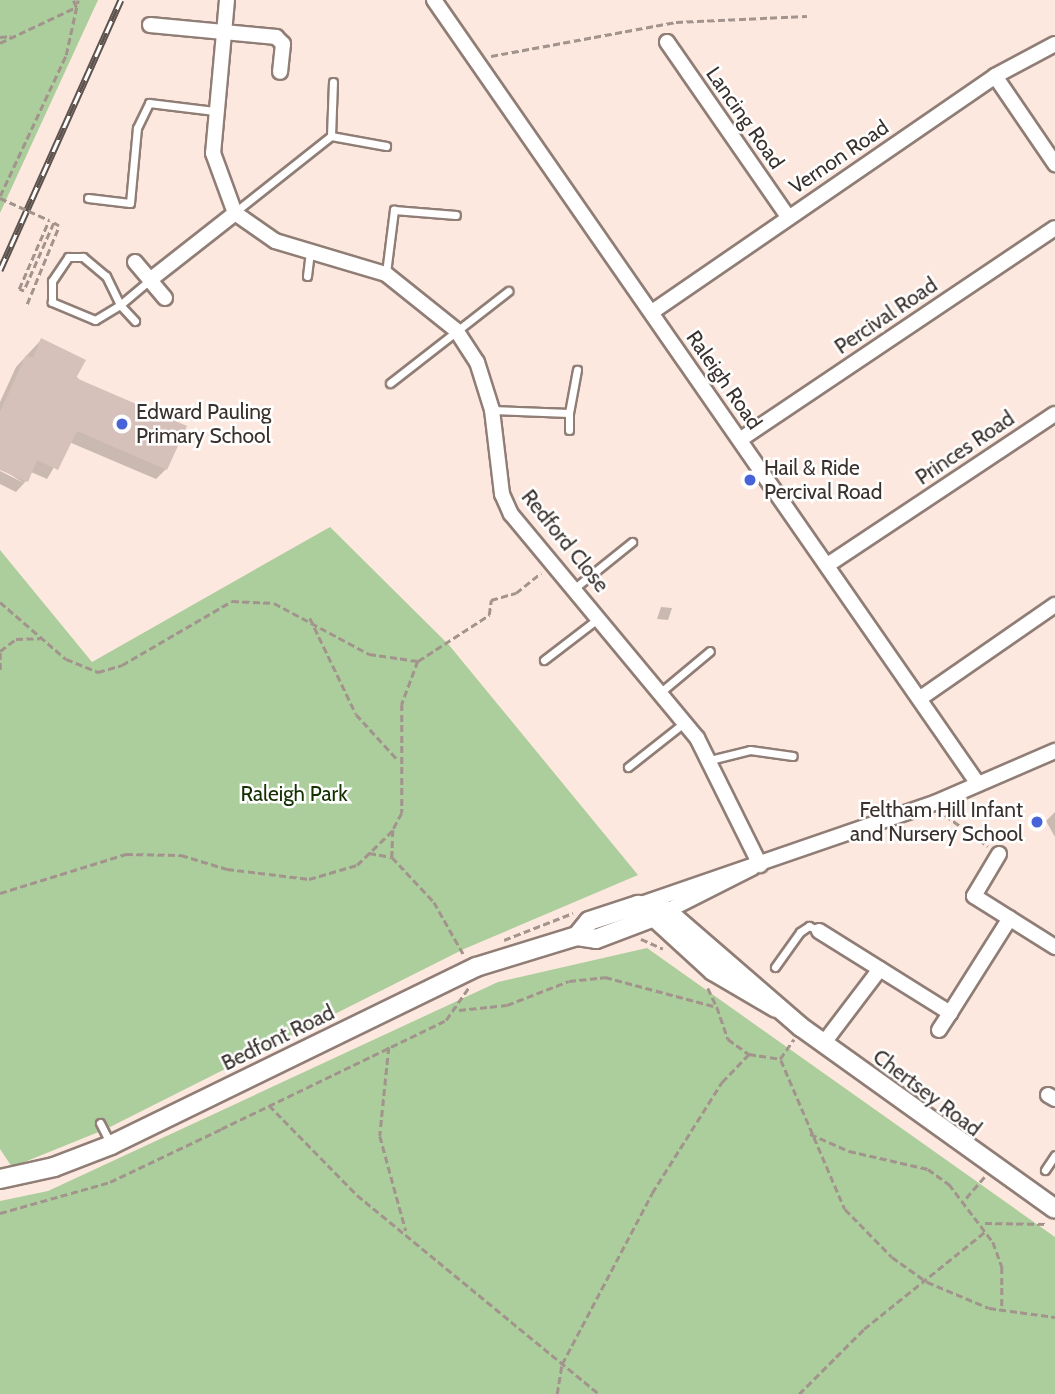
<!DOCTYPE html>
<html>
<head>
<meta charset="utf-8">
<style>
  body { margin:0 }
  #map { position:relative; width:1055px; height:1394px; overflow:hidden; background:#fce8de; font-family:Cabin,sans-serif }
  div>[style] { position:absolute }
  .green>* { inset:0; background:#accd9c }
  .shadow>* { inset:0; background:#0003 }
  .building>* { inset:0; background:#d5c1b9 }
  .path>* { height:2.5px; margin-top:-1.25px; transform-origin:0; background:repeating-linear-gradient(90deg,#a2948d 0 7px,transparent 0 10.5px) }
  .roads { filter:drop-shadow(2px 0 #907e76) drop-shadow(-2px 0 #907e76) drop-shadow(0 2px #907e76) drop-shadow(0 -2px #907e76) }
  .service>* { height:7px; margin:-3.5px; padding:0 3.5px; transform-origin:3.5px; border-radius:3.5px; background:#fff }
  .minor>* { height:14px; margin:-7px; padding:0 7px; transform-origin:7px; border-radius:7px; background:#fff }
  .tertiary>* { height:18px; margin:-9px; padding:0 9px; transform-origin:9px; border-radius:9px; background:#fff }
  .rail>* { height:7px; margin-top:-3.5px; transform-origin:0; background:repeating-linear-gradient(90deg,#fff 0 13px,#5d534e 0 26px); box-sizing:border-box; border-block:2px solid #5d534e }
  .path-bridge>* { height:2.5px; margin-top:-1.25px; transform-origin:0; background:repeating-linear-gradient(90deg,#a2948d 0 7px,transparent 0 10.5px) }
  .dots>* { width:19px; height:19px; translate:-50% -50%; box-sizing:border-box; border:4px solid #fff; border-radius:50% }
  span { translate:-50% -50%; white-space:nowrap; text-align:center; line-height:1.15; -webkit-text-stroke:5px #fff; paint-order:stroke }
  .street-label { font-size:21px; color:#39312d }
  .poi-label { font-size:21px; color:#39312d }
  .left { translate:0 -50%; text-align:left }
  .right { translate:-100% -50%; text-align:right }
  .park-label { font-size:21px; color:#153101 }
</style>
</head>
<body>
<div id="map">
  <div class="green">
    <i style="clip-path:polygon(0 0,98px 0,0 213px)"></i>
    <i style="clip-path:polygon(330px 527px,449px 645px,638px 875px,464px 949px,106px 1129px,12px 1167px,0 1149px,0 550px,92px 662px)"></i>
    <i style="clip-path:polygon(647px 948px,1055px 1237px,1055px 1394px,0 1394px,0 1201px,48px 1191px,498px 982px)"></i>
  </div>
  <div class="shadow">
    <i style="clip-path:polygon(41px 340px,166px 469px,156px 479px,69px 442px,47px 479px,31px 472px,26px 481px,16px 492px,0 484px,0 471px,24px 483px,0 468px,0 402px,16px 367px)"></i>
    <i style="clip-path:polygon(661px 607px,672px 608px,668px 620px,657px 619px)"></i>
    <i style="clip-path:polygon(1055px 812px,1055px 837px,1046px 821px)"></i>
  </div>
  <div class="building">
    <i style="clip-path:polygon(41px 338px,86px 360px,76px 378px,187px 426px,167px 470px,77px 431px,58px 470px,37px 460px,28px 482px,0 470px,0 412px,26px 355px,33px 358px)"></i>
  </div>
  <div class="path">
    <i style="left:0;top:37px;width:11px;rotate:-5deg"></i>
    <i style="left:0;top:43px;width:84px;rotate:-25.3deg"></i>
    <i style="left:76px;top:7px;width:8px;rotate:-113deg"></i>
    <i style="left:491px;top:56px;width:188px;rotate:-10.4deg"></i>
    <i style="left:676px;top:22px;width:131px;rotate:-2.6deg"></i>
    <i style="left:0;top:196px;width:156px;rotate:-64.9deg"></i>
    <i style="left:66px;top:55px;width:56px;rotate:-77.7deg"></i>
    <i style="left:27px;top:304px;width:84px;rotate:-67.7deg"></i>
    <i style="left:59px;top:226px;width:6px;rotate:-149deg"></i>
    <i style="left:54px;top:223px;width:74px;rotate:113.8deg"></i>
    <i style="left:24px;top:291px;width:5px;rotate:-158deg"></i>
    <i style="left:19px;top:289px;width:75px;rotate:-66.5deg"></i>
    <i style="left:0;top:602px;width:87px;rotate:40.8deg"></i>
    <i style="left:66px;top:659px;width:35px;rotate:22deg"></i>
    <i style="left:98px;top:672px;width:25px;rotate:-16deg"></i>
    <i style="left:122px;top:665px;width:127px;rotate:-30.2deg"></i>
    <i style="left:232px;top:601px;width:42px;rotate:2.7deg"></i>
    <i style="left:274px;top:603px;width:108px;rotate:28.2deg"></i>
    <i style="left:369px;top:654px;width:49px;rotate:8.1deg"></i>
    <i style="left:418px;top:661px;width:85px;rotate:-32.9deg"></i>
    <i style="left:489px;top:615px;width:15px;rotate:-82deg"></i>
    <i style="left:491px;top:600px;width:26px;rotate:-16deg"></i>
    <i style="left:516px;top:593px;width:32px;rotate:-39deg"></i>
    <i style="left:310px;top:618px;width:106px;rotate:64.4deg"></i>
    <i style="left:356px;top:714px;width:61px;rotate:47.7deg"></i>
    <i style="left:418px;top:661px;width:46px;rotate:110.4deg"></i>
    <i style="left:402px;top:704px;width:109px;rotate:90deg"></i>
    <i style="left:402px;top:813px;width:19px;rotate:118deg"></i>
    <i style="left:393px;top:830px;width:27px;rotate:92deg"></i>
    <i style="left:392px;top:857px;width:62px;rotate:47deg"></i>
    <i style="left:434px;top:902px;width:61px;rotate:60.5deg"></i>
    <i style="left:0;top:670px;width:19px;rotate:-90deg"></i>
    <i style="left:0;top:651px;width:20px;rotate:-37deg"></i>
    <i style="left:16px;top:639px;width:24px;rotate:-2deg"></i>
    <i style="left:945px;top:815px;width:53px;rotate:35.8deg"></i>
    <i style="left:369px;top:853px;width:23px;rotate:10deg"></i>
    <i style="left:0;top:893px;width:132px;rotate:-17.2deg"></i>
    <i style="left:126px;top:854px;width:55px;rotate:1deg"></i>
    <i style="left:181px;top:855px;width:48px;rotate:16.9deg"></i>
    <i style="left:227px;top:869px;width:83px;rotate:7deg"></i>
    <i style="left:309px;top:879px;width:50px;rotate:-16.3deg"></i>
    <i style="left:357px;top:865px;width:50px;rotate:-44.2deg"></i>
    <i style="left:641px;top:939px;width:24px;rotate:24deg"></i>
    <i style="left:504px;top:940px;width:74px;rotate:-21.4deg"></i>
    <i style="left:708px;top:988px;width:21px;rotate:65deg"></i>
    <i style="left:459px;top:1010px;width:48px;rotate:-5.9deg"></i>
    <i style="left:507px;top:1005px;width:66px;rotate:-21.2deg"></i>
    <i style="left:569px;top:981px;width:36px;rotate:-6deg"></i>
    <i style="left:605px;top:977px;width:116px;rotate:15deg"></i>
    <i style="left:717px;top:1007px;width:34px;rotate:71deg"></i>
    <i style="left:728px;top:1039px;width:26px;rotate:36deg"></i>
    <i style="left:749px;top:1054px;width:31px;rotate:9deg"></i>
    <i style="left:780px;top:1059px;width:24px;rotate:-55deg"></i>
    <i style="left:389px;top:1047px;width:89px;rotate:95.8deg"></i>
    <i style="left:380px;top:1136px;width:98px;rotate:74.7deg"></i>
    <i style="left:781px;top:1060px;width:162px;rotate:66.8deg"></i>
    <i style="left:845px;top:1209px;width:67px;rotate:45.6deg"></i>
    <i style="left:892px;top:1257px;width:43px;rotate:35.5deg"></i>
    <i style="left:927px;top:1282px;width:67px;rotate:22.8deg"></i>
    <i style="left:989px;top:1308px;width:67px;rotate:7.8deg"></i>
    <i style="left:269px;top:1105px;width:126px;rotate:45.6deg"></i>
    <i style="left:357px;top:1195px;width:313px;rotate:39.4deg"></i>
    <i style="left:810px;top:1134px;width:43px;rotate:23.6deg"></i>
    <i style="left:849px;top:1151px;width:81px;rotate:12.8deg"></i>
    <i style="left:928px;top:1169px;width:26px;rotate:36deg"></i>
    <i style="left:949px;top:1184px;width:73px;rotate:52.8deg"></i>
    <i style="left:993px;top:1242px;width:27px;rotate:70deg"></i>
    <i style="left:1002px;top:1267px;width:44px;rotate:90deg"></i>
    <i style="left:966px;top:1198px;width:28px;rotate:-49deg"></i>
    <i style="left:0;top:1213px;width:114px;rotate:-15.7deg"></i>
    <i style="left:110px;top:1182px;width:123px;rotate:-25.5deg"></i>
    <i style="left:221px;top:1129px;width:250px;rotate:-25.8deg"></i>
    <i style="left:446px;top:1020px;width:40px;rotate:-55.1deg"></i>
    <i style="left:985px;top:1223px;width:63px;rotate:0.9deg"></i>
    <i style="left:557px;top:1394px;width:30px;rotate:-81deg"></i>
    <i style="left:562px;top:1364px;width:193px;rotate:-62.2deg"></i>
    <i style="left:652px;top:1193px;width:131px;rotate:-57.8deg"></i>
    <i style="left:722px;top:1082px;width:39px;rotate:-46deg"></i>
    <i style="left:799px;top:1394px;width:92px;rotate:-45deg"></i>
    <i style="left:864px;top:1329px;width:156px;rotate:-38.8deg"></i>
  </div>
  <div class="roads">
    <div class="service">
      <i style="left:331px;top:136px;width:56px;rotate:10.3deg"></i>
      <i style="left:88px;top:198px;width:42px;rotate:6.8deg"></i>
      <i style="left:130px;top:203px;width:75px;rotate:-84.7deg"></i>
      <i style="left:137px;top:128px;width:28px;rotate:-64deg"></i>
      <i style="left:149px;top:103px;width:66px;rotate:6.9deg"></i>
      <i style="left:235px;top:212px;width:122px;rotate:-38.4deg"></i>
      <i style="left:331px;top:136px;width:54px;rotate:-87.9deg"></i>
      <i style="left:68px;top:257px;width:15px"></i>
      <i style="left:83px;top:257px;width:30px;rotate:40deg"></i>
      <i style="left:106px;top:276px;width:32px;rotate:64deg"></i>
      <i style="left:120px;top:305px;width:29px;rotate:149deg"></i>
      <i style="left:95px;top:320px;width:47px;rotate:-157.3deg"></i>
      <i style="left:52px;top:302px;width:21px;rotate:-90deg"></i>
      <i style="left:52px;top:281px;width:29px;rotate:-56deg"></i>
      <i style="left:386px;top:273px;width:64px;rotate:-82.8deg"></i>
      <i style="left:394px;top:210px;width:62px;rotate:4.6deg"></i>
      <i style="left:307px;top:276px;width:24px;rotate:-83deg"></i>
      <i style="left:135px;top:321px;width:22px;rotate:-133deg"></i>
      <i style="left:120px;top:305px;width:39px;rotate:-40deg"></i>
      <i style="left:390px;top:383px;width:150px;rotate:-37.9deg"></i>
      <i style="left:492px;top:410px;width:77px;rotate:2.2deg"></i>
      <i style="left:569px;top:413px;width:44px;rotate:-79.5deg"></i>
      <i style="left:569px;top:413px;width:17px;rotate:90deg"></i>
      <i style="left:576px;top:587px;width:72px;rotate:-38.8deg"></i>
      <i style="left:544px;top:660px;width:69px;rotate:-37.4deg"></i>
      <i style="left:662px;top:691px;width:62px;rotate:-39.8deg"></i>
      <i style="left:710px;top:760px;width:41px;rotate:-14deg"></i>
      <i style="left:750px;top:750px;width:43px;rotate:7.9deg"></i>
      <i style="left:628px;top:767px;width:71px;rotate:-38.2deg"></i>
      <i style="left:775px;top:967px;width:43px;rotate:-54.5deg"></i>
      <i style="left:800px;top:932px;width:11px;rotate:-34deg"></i>
      <i style="left:809px;top:926px;width:11px;rotate:27deg"></i>
      <i style="left:100px;top:1123px;width:25px;rotate:63deg"></i>
      <i style="left:1045px;top:1170px;width:18px;rotate:-56deg"></i>
    </div>
    <div class="minor">
      <i style="left:227px;top:0;width:154px;rotate:95.2deg"></i>
      <i style="left:213px;top:153px;width:64px;rotate:69.9deg"></i>
      <i style="left:235px;top:213px;width:49px;rotate:35deg"></i>
      <i style="left:275px;top:241px;width:116px;rotate:16.6deg"></i>
      <i style="left:386px;top:274px;width:90px;rotate:38.7deg"></i>
      <i style="left:456px;top:330px;width:38px;rotate:57deg"></i>
      <i style="left:477px;top:362px;width:50px;rotate:72.6deg"></i>
      <i style="left:492px;top:410px;width:85px;rotate:83.2deg"></i>
      <i style="left:502px;top:494px;width:22px;rotate:66deg"></i>
      <i style="left:511px;top:514px;width:291px;rotate:50.3deg"></i>
      <i style="left:697px;top:738px;width:142px;rotate:63.6deg"></i>
      <i style="left:434px;top:0;width:954px;rotate:55.24deg"></i>
      <i style="left:150px;top:25px;width:127px;rotate:5.4deg"></i>
      <i style="left:276px;top:37px;width:10px;rotate:45deg"></i>
      <i style="left:283px;top:44px;width:28px;rotate:96deg"></i>
      <i style="left:667px;top:42px;width:213px;rotate:55.3deg"></i>
      <i style="left:995px;top:76px;width:107px;rotate:55.7deg"></i>
      <i style="left:135px;top:262px;width:23px;rotate:50deg"></i>
      <i style="left:165px;top:298px;width:23px;rotate:-130deg"></i>
      <i style="left:150px;top:280px;width:108px;rotate:-38.2deg"></i>
      <i style="left:652px;top:312px;width:416px;rotate:-34.5deg"></i>
      <i style="left:995px;top:76px;width:68px;rotate:-28.1deg"></i>
      <i style="left:741px;top:439px;width:378px;rotate:-33.9deg"></i>
      <i style="left:829px;top:564px;width:271px;rotate:-33.6deg"></i>
      <i style="left:922px;top:697px;width:162px;rotate:-34.7deg"></i>
      <i style="left:999px;top:854px;width:49px;rotate:120.8deg"></i>
      <i style="left:974px;top:896px;width:96px;rotate:32.2deg"></i>
      <i style="left:638px;top:905px;width:316px;rotate:-19deg"></i>
      <i style="left:937px;top:802px;width:129px;rotate:-23.4deg"></i>
      <i style="left:661px;top:914px;width:102px;rotate:-26.8deg"></i>
      <i style="left:819px;top:931px;width:155px;rotate:32deg"></i>
      <i style="left:950px;top:1013px;width:112px;rotate:-57.7deg"></i>
      <i style="left:939px;top:1030px;width:20px;rotate:-57deg"></i>
      <i style="left:823px;top:1044px;width:94px;rotate:-52.8deg"></i>
      <i style="left:1048px;top:1095px;width:8px;rotate:30deg"></i>
    </div>
    <div class="tertiary">
      <i style="left:577px;top:936px;width:19px;rotate:-51deg"></i>
      <i style="left:589px;top:921px;width:52px;rotate:-18.1deg"></i>
      <i style="left:638px;top:905px;width:30px;rotate:12deg"></i>
      <i style="left:667px;top:911px;width:177px;rotate:40.9deg"></i>
      <i style="left:801px;top:1027px;width:312px;rotate:35.6deg"></i>
      <i style="left:0;top:1179px;width:55px;rotate:-12.5deg"></i>
      <i style="left:54px;top:1167px;width:61px;rotate:-21.1deg"></i>
      <i style="left:111px;top:1145px;width:406px;rotate:-26deg"></i>
      <i style="left:476px;top:967px;width:106px;rotate:-17.1deg"></i>
      <i style="left:577px;top:936px;width:19px;rotate:9deg"></i>
      <i style="left:596px;top:939px;width:62px;rotate:-20.8deg"></i>
      <i style="left:654px;top:917px;width:80px;rotate:42.5deg"></i>
      <i style="left:713px;top:971px;width:73px;rotate:30.4deg"></i>
    </div>
  </div>
  <div class="rail">
    <i style="left:0;top:270px;width:296px;rotate:-65.9deg"></i>
  </div>
  <div class="path-bridge">
    <i style="left:0;top:198px;width:54px;rotate:24.2deg"></i>
  </div>
  <div class="dots">
    <i style="left:122px;top:424px;background:#4763d7"></i>
    <i style="left:750px;top:480px;background:#4763d7"></i>
    <i style="left:1037px;top:822px;background:#4763d7"></i>
  </div>
  <div class="street-label">
    <span style="left:745px;top:118px;rotate:55deg">Lancing Road</span>
    <span style="left:839px;top:157px;rotate:-34deg">Vernon Road</span>
    <span style="left:886px;top:316px;rotate:-34deg">Percival Road</span>
    <span style="left:724px;top:380px;rotate:55deg">Raleigh Road</span>
    <span style="left:965px;top:448px;rotate:-34deg">Princes Road</span>
    <span style="left:565px;top:541px;rotate:51deg">Redford Close</span>
    <span style="left:278px;top:1038px;rotate:-26deg">Bedfont Road</span>
    <span style="left:927px;top:1093px;rotate:37deg">Chertsey Road</span>
  </div>
  <div class="poi-label">
    <span class="left" style="left:136px;top:424px">Edward Pauling<br>Primary School</span>
    <span class="left" style="left:764px;top:480px">Hail &amp; Ride<br>Percival Road</span>
    <span class="right" style="left:1023px;top:822px">Feltham Hill Infant<br>and Nursery School</span>
  </div>
  <div class="park-label">
    <span style="left:294px;top:794px">Raleigh Park</span>
  </div>
</div>
</body>
</html>
